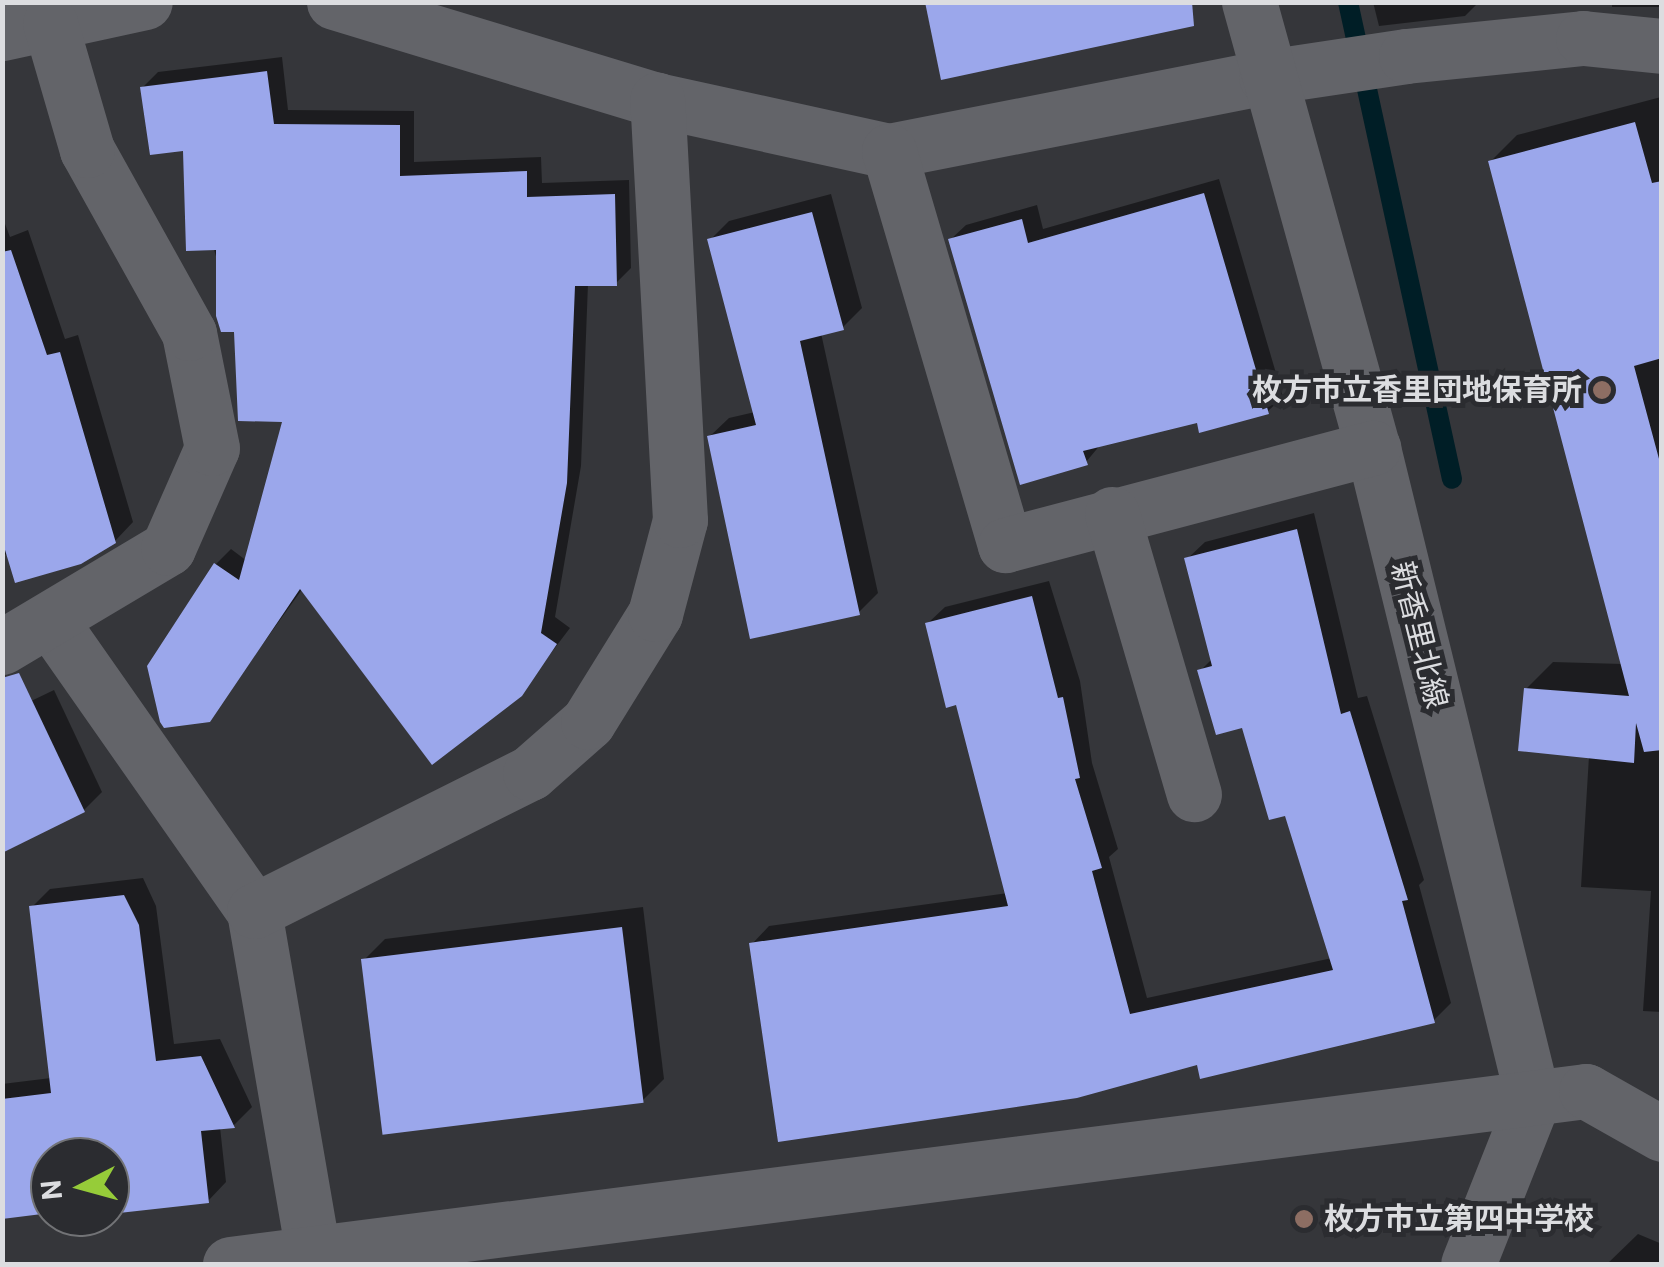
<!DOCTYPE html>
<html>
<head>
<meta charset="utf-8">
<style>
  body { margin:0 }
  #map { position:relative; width:1664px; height:1267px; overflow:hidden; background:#35363a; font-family:Roboto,"Noto Sans JP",sans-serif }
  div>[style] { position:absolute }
  .shadow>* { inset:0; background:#0007; transform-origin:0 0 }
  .stream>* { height:20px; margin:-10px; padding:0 10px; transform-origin:10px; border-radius:10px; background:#001e26 }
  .building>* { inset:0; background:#9ba7eb; transform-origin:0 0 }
  .minor>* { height:55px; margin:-27.5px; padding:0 27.5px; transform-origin:27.5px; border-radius:27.5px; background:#636469 }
  .dots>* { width:28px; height:28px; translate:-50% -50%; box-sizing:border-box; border:5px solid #2b2c30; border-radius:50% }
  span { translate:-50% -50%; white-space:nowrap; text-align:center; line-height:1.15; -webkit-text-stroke:10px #2b2c30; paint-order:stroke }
  .poi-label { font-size:30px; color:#dcdde0; font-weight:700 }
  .right { translate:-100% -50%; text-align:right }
  .left { translate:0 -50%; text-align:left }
  .street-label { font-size:30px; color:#dcdde0 }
  .frame { position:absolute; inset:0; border:5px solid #dcdde0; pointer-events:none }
  .north { position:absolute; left:30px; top:1137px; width:100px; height:100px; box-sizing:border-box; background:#2b2c30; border:2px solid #727376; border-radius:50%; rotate:264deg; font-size:28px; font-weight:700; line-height:40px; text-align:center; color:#dcdde0 }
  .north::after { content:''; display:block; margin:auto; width:35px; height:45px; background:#96cc39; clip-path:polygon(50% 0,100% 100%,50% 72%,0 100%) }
</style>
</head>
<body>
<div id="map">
  <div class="shadow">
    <i style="clip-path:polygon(1373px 2px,1479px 2px,1465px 16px,1379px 26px)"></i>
    <i style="left:1612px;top:2px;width:50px;height:5px"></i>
    <i style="clip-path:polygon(282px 57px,288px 110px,414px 111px,414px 162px,541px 157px,542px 183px,629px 180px,631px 268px,616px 283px,588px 284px,581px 466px,555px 617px,570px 628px,520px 694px,303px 588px,209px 719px,216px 564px,231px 549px,247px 561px,285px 419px,237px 330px,185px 148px,143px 87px,158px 72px)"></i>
    <i style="clip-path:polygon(1661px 97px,1662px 1012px,1643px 1011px,1651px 891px,1581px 887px,1589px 756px,1526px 689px,1553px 662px,1623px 664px,1490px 162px,1517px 135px)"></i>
    <i style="clip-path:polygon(1219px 179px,1283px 397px,1267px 412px,1198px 420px,1101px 444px,1086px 462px,950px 240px,966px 225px,1037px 205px,1043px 229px)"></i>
    <i style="clip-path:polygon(831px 194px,862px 308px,842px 328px,821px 333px,878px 593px,859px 612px,709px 437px,729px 418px,755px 412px,710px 240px,729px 221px)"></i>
    <i style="clip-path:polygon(2px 216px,10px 237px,28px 230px,65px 339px,78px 335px,133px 522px,115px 541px,2px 555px)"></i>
    <i style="clip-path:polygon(1314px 513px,1358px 698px,1367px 696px,1424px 880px,1419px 885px,1451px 1003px,1434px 1020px,1199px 1062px,752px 944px,769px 926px,1008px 893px,958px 702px,927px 624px,945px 607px,1049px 581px,1080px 681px,1092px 763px,1118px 849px,1109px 857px,1147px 998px,1332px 958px,1287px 813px,1244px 725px,1200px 671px,1212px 659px,1187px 559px,1205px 542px)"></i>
    <i style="clip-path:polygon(54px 690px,102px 792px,84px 810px,2px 715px)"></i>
    <i style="clip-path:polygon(143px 878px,156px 906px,174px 1044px,220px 1039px,252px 1107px,234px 1125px,220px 1127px,226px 1182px,208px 1201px,110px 1211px,110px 1157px,50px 1157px,50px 1211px,2px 1216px,2px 1084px,51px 1078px,32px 907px,50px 889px)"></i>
    <i style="clip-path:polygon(643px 907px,664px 1079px,642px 1101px,363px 961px,385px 939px)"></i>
    <i style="clip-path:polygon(1638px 1234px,1662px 1244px,1662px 1264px,1607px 1264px)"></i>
  </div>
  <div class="stream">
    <i style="left:1348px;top:2px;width:488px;rotate:77.7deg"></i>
  </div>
  <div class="building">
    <i style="clip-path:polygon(925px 2px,1192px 2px,1194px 26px,941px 80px)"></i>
    <i style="clip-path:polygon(267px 71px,274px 124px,400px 125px,400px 176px,527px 171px,527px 197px,615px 194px,617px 286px,575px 286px,567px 483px,541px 633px,557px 644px,522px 696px,432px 765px,300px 589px,210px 722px,164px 728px,160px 722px,147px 666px,214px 563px,239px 580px,282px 422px,238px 421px,234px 332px,221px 332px,216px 316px,216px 250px,186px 251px,183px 151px,150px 155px,140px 87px)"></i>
    <i style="clip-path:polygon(1635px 122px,1652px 183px,1662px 181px,1662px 358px,1634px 366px,1662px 470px,1662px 750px,1644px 752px,1636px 723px,1634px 763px,1518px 751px,1524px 688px,1629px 696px,1488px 161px)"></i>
    <i style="clip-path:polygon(1204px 193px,1269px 414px,1199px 433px,1197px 423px,1083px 451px,1088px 465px,1020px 485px,948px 239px,1022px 219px,1028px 243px)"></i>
    <i style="clip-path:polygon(812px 212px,844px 330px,800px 341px,860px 615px,750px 639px,707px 436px,756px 425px,707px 239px)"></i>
    <i style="clip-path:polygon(11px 250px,47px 355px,60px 352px,116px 543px,81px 564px,15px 583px,2px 540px,2px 252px)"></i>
    <i style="clip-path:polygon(1297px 529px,1341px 714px,1350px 711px,1408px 900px,1402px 901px,1435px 1023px,1200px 1079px,1197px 1065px,1077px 1098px,778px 1142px,749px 943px,1008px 906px,956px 705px,946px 708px,925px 623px,1032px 596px,1058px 698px,1063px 697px,1080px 778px,1075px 779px,1102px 868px,1092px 871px,1130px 1014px,1333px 970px,1285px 816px,1269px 820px,1242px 728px,1216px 735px,1197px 670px,1212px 666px,1184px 558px)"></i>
    <i style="clip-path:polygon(19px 673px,85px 812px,2px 853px,2px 678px)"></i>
    <i style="clip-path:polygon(124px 895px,139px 925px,156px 1061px,201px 1056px,235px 1128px,201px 1131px,209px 1203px,110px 1214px,110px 1157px,50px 1157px,50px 1213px,2px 1219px,2px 1099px,51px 1093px,29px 906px)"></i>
    <i style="left:622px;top:927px;width:177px;height:263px;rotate:83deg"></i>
  </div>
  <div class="minor">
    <i style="left:334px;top:2px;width:338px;rotate:16.9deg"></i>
    <i style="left:657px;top:100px;width:238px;rotate:12.4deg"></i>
    <i style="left:889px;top:151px;width:384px;rotate:-11.1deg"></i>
    <i style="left:1266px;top:77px;width:142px;rotate:-8.5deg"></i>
    <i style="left:1406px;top:56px;width:178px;rotate:-5.8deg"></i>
    <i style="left:1583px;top:38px;width:79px;rotate:5.8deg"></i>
    <i style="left:1249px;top:2px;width:463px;rotate:74.5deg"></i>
    <i style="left:1373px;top:448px;width:671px;rotate:76.21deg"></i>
    <i style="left:1533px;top:1100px;width:176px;rotate:111.6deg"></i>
    <i style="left:2px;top:33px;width:146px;rotate:-12.2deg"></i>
    <i style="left:889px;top:151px;width:411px;rotate:73.6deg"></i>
    <i style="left:1005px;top:545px;width:381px;rotate:-14.8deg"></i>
    <i style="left:1112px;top:514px;width:292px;rotate:73.7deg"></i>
    <i style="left:50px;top:620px;width:355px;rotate:55deg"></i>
    <i style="left:254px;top:911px;width:348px;rotate:80.2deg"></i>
    <i style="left:2px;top:647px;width:193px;rotate:-30.8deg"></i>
    <i style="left:168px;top:548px;width:109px;rotate:-66.3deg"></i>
    <i style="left:212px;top:448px;width:117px;rotate:-101.3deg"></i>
    <i style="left:189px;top:333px;width:210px;rotate:-119.1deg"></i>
    <i style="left:87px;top:150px;width:132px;rotate:-106.2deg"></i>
    <i style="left:254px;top:911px;width:309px;rotate:-26.6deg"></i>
    <i style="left:530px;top:773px;width:77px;rotate:-41.3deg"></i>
    <i style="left:588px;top:722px;width:127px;rotate:-58.2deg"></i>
    <i style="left:655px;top:614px;width:97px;rotate:-75.1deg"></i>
    <i style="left:680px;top:520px;width:421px;rotate:-93.1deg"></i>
    <i style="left:230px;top:1264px;width:1367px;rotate:-7.27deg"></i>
    <i style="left:1586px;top:1091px;width:87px;rotate:29.5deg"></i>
  </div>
  <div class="dots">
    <i style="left:1602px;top:390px;background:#8d6e63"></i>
    <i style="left:1304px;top:1219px;background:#8d6e63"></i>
  </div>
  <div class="poi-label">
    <span class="right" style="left:1582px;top:390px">枚方市立香里団地保育所</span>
    <span class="left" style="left:1324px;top:1219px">枚方市立第四中学校</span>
  </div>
  <div class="street-label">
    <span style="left:1419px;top:635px;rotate:76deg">新香里北線</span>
  </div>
  <div class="frame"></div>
  <div class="north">N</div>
</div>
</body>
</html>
